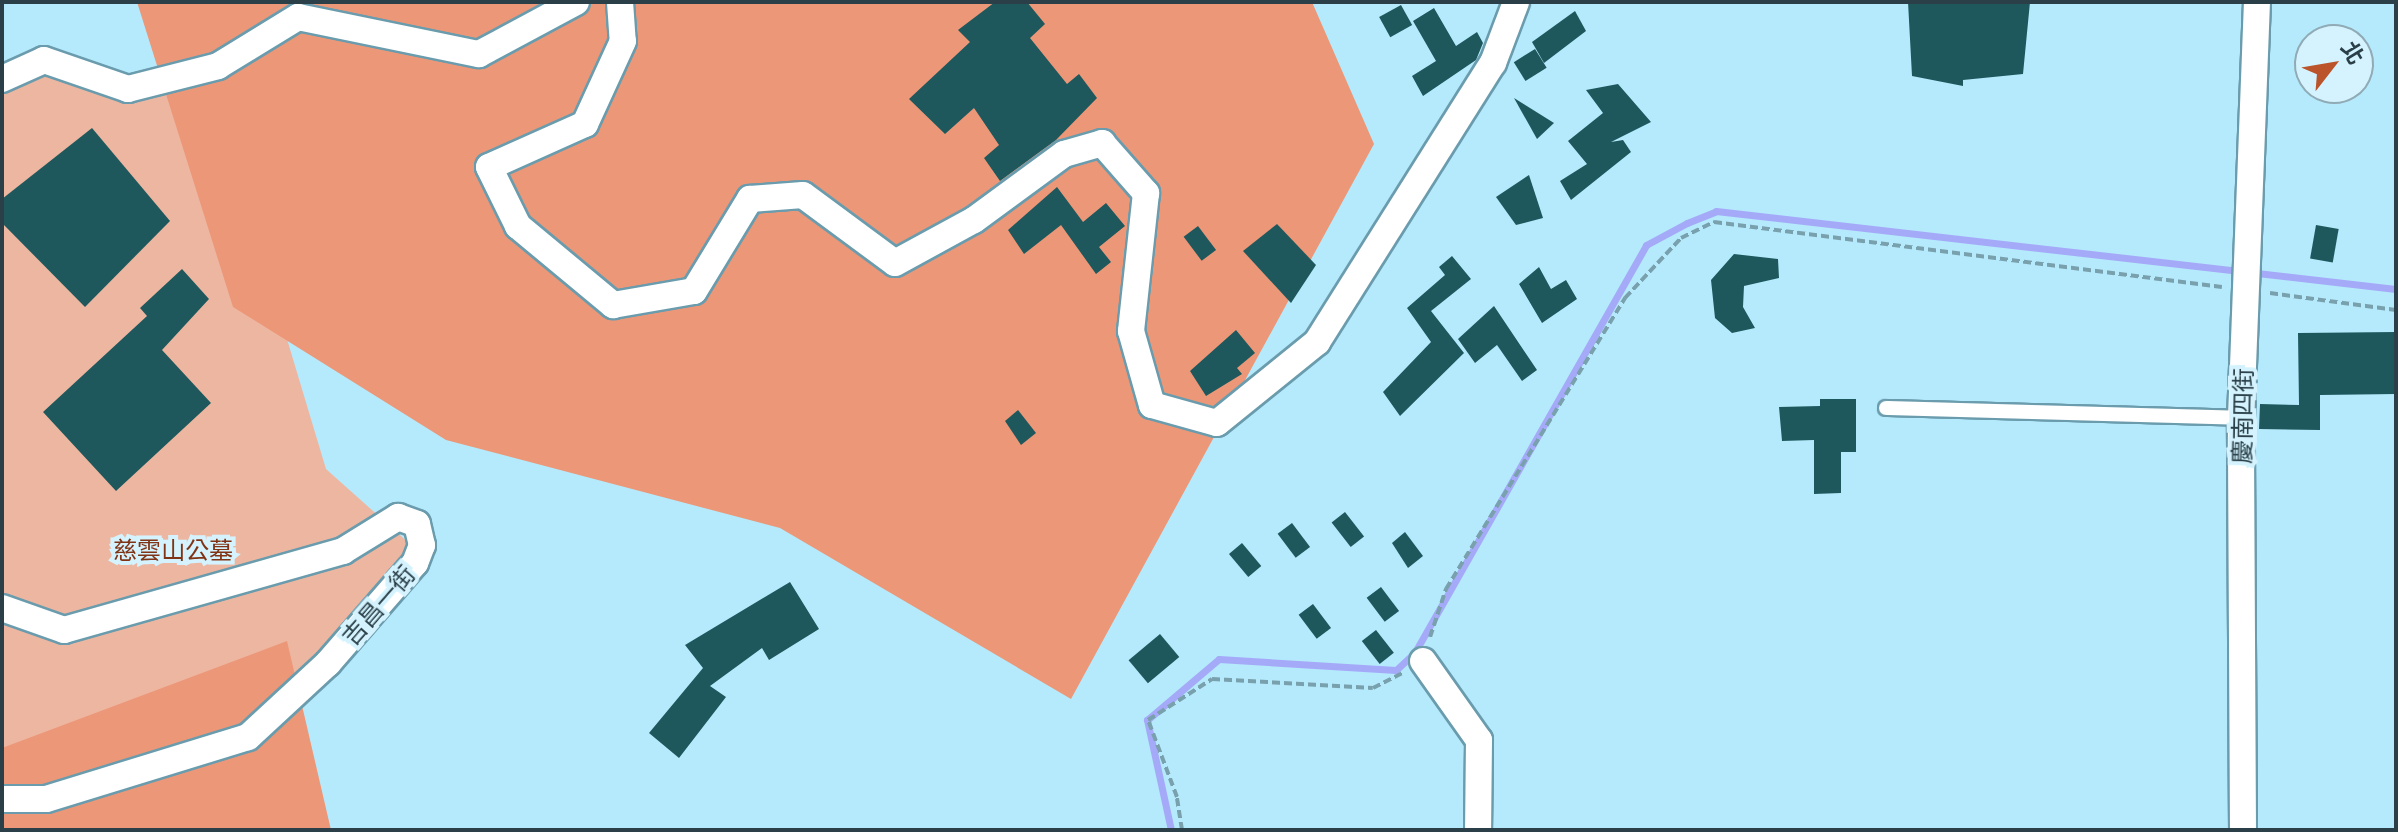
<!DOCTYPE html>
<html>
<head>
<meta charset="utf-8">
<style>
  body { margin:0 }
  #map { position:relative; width:2398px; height:832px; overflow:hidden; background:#b5eafc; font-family:Lato,"Noto Sans TC",sans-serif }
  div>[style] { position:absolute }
  .green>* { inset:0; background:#edb6a1 }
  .forest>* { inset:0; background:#ec9778 }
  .stream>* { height:7px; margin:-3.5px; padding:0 3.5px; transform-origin:3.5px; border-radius:3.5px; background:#a5aaf8 }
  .building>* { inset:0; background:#1e585c; transform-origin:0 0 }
  .path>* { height:4px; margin-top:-2px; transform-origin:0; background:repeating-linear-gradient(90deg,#79a0ad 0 8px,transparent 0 12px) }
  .roads { filter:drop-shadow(2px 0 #6a9cad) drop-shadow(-2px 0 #6a9cad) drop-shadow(0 2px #6a9cad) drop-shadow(0 -2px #6a9cad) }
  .service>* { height:14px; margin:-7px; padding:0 7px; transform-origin:7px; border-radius:7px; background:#fff }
  .minor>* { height:26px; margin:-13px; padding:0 13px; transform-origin:13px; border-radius:13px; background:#fff }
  span { translate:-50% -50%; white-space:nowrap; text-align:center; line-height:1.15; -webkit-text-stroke:8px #d4f3fe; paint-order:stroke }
  .street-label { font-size:24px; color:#2a3f47 }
  .park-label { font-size:24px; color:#803415 }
  .frame { position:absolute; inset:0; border:4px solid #2a3f47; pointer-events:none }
  .north { position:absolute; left:2294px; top:24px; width:80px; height:80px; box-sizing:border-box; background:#d4f3fe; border:2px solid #90abb5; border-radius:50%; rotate:59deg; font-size:22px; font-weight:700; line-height:32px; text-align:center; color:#2a3f47 }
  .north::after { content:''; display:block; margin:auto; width:28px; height:36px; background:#bb542a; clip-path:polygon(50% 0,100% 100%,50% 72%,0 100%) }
</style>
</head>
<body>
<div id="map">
  <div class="green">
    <i style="clip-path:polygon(2px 70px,208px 76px,326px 469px,429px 561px,245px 719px,2px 767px)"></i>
  </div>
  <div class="forest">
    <i style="clip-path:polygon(137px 2px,1312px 2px,1374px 144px,1071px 699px,780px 528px,446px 440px,233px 307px)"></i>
    <i style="clip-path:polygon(287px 641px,331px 830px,2px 830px,2px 748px)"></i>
  </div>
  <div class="stream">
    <i style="left:1171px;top:830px;width:113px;rotate:-102.3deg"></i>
    <i style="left:1147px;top:720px;width:94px;rotate:-40.3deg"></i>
    <i style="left:1219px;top:659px;width:177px;rotate:3.6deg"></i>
    <i style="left:1396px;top:670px;width:26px;rotate:-43deg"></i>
    <i style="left:1415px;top:652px;width:468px;rotate:-60.4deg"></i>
    <i style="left:1646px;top:245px;width:47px;rotate:-28.2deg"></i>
    <i style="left:1687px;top:223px;width:31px;rotate:-22deg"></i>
    <i style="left:1716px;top:211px;width:684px;rotate:6.54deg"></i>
  </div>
  <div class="building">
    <i style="clip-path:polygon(995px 2px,1027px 2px,1045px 24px,1030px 38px,1067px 84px,1079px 74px,1097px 98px,1056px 140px,1000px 181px,984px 158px,999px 145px,974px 108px,945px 134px,909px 99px,970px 42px,958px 30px)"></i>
    <i style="clip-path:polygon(1908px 2px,2030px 2px,2023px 74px,1963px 80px,1963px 86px,1912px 76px)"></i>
    <i style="left:1401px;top:5px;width:23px;height:25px;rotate:61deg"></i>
    <i style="clip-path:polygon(1434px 8px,1456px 46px,1477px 32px,1483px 43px,1476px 60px,1423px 96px,1412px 76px,1436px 61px,1413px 21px)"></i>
    <i style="clip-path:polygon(1575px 11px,1586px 31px,1544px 63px,1532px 42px)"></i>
    <i style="left:1535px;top:49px;width:22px;height:25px;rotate:58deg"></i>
    <i style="clip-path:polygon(1618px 84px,1651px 122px,1611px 142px,1623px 140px,1631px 152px,1571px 200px,1560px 181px,1587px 164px,1568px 141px,1603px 113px,1586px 90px)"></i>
    <i style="clip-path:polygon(1514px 98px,1554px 123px,1537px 139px)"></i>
    <i style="clip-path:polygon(92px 128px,170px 221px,85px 307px,2px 223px,2px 199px)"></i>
    <i style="clip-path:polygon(1529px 175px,1543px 218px,1516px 225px,1496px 197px)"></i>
    <i style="clip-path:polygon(1057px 187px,1083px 222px,1106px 203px,1125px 226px,1099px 247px,1111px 262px,1096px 274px,1061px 225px,1024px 254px,1008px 230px)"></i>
    <i style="clip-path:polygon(1277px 224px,1316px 265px,1291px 303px,1243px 251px)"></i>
    <i style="left:2316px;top:225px;width:23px;height:34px;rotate:10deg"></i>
    <i style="left:1198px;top:226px;width:30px;height:18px;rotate:53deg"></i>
    <i style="clip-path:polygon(1734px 254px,1778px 259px,1779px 278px,1744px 286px,1743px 307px,1755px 328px,1732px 333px,1715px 318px,1711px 280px)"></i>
    <i style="clip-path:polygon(1452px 256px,1471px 279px,1431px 311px,1464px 353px,1400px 416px,1383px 392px,1431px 342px,1407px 308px,1445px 275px,1439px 267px)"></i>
    <i style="clip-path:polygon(1539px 267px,1551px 289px,1566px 280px,1577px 299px,1542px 323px,1519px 284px)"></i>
    <i style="clip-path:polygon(182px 269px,209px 299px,162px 350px,211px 403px,116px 491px,43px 412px,147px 316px,140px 308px)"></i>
    <i style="clip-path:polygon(1494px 306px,1537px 370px,1522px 381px,1497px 345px,1475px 363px,1458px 339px)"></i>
    <i style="clip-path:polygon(1236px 330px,1255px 353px,1237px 368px,1242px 374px,1206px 396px,1190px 371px)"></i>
    <i style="clip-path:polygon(2396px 332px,2396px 394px,2320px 395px,2320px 430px,2259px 429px,2260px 404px,2299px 405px,2298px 333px)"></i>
    <i style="clip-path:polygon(1820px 399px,1856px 399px,1856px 452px,1841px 452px,1841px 493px,1814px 494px,1814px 440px,1782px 441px,1779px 407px,1820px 406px)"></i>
    <i style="clip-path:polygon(1018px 410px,1036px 433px,1021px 445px,1005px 421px)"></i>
    <i style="left:1345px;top:512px;width:31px;height:17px;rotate:52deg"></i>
    <i style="left:1292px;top:523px;width:30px;height:18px;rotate:53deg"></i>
    <i style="clip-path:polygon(1405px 532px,1423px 556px,1408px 568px,1392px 543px)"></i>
    <i style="left:1242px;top:543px;width:30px;height:17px;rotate:50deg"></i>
    <i style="clip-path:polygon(790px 582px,819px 629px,769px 660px,762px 648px,710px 686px,726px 697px,679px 758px,649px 733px,703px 668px,685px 645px)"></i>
    <i style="left:1381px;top:587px;width:30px;height:18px;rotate:53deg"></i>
    <i style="left:1313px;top:604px;width:30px;height:18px;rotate:53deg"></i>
    <i style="left:1376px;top:630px;width:29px;height:18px;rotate:52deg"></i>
    <i style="left:1160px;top:634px;width:30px;height:41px;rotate:50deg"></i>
  </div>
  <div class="path">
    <i style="left:2270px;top:293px;width:127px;rotate:7.7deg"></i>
    <i style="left:1430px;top:637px;width:51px;rotate:-71.6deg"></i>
    <i style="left:1446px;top:589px;width:342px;rotate:-58.4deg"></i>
    <i style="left:1625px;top:298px;width:82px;rotate:-47deg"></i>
    <i style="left:1681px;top:238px;width:37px;rotate:-26deg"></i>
    <i style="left:1714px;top:222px;width:512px;rotate:7.29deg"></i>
    <i style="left:1182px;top:830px;width:33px;rotate:-99deg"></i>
    <i style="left:1177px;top:797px;width:82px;rotate:-110.6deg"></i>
    <i style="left:1148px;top:720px;width:76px;rotate:-32.6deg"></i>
    <i style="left:1212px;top:679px;width:161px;rotate:3.2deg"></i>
    <i style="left:1373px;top:688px;width:33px;rotate:-27deg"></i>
  </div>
  <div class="roads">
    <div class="service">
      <i style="left:1886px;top:408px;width:355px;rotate:1.6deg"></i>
    </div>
    <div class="minor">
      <i style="left:620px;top:2px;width:39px;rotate:86deg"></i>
      <i style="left:623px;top:41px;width:91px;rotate:114.6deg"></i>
      <i style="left:585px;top:124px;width:105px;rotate:155.9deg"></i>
      <i style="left:489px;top:167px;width:66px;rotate:63.8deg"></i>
      <i style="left:518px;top:226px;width:124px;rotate:39.7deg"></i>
      <i style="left:613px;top:305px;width:82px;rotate:-9.8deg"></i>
      <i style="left:694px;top:291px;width:108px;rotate:-58.7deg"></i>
      <i style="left:750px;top:199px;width:53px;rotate:-4.3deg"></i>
      <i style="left:803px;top:195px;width:114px;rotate:36.5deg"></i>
      <i style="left:895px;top:263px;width:90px;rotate:-28.6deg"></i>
      <i style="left:974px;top:220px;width:112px;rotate:-36.3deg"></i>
      <i style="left:1064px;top:154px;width:40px;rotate:-16deg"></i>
      <i style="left:1102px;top:143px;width:67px;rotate:48.7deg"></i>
      <i style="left:1146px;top:193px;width:139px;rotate:96.2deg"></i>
      <i style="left:1131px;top:331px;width:77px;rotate:74.2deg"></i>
      <i style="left:1152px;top:405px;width:67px;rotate:15.5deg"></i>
      <i style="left:1217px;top:423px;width:129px;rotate:-39deg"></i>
      <i style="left:1317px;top:342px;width:330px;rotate:-57.8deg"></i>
      <i style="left:1493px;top:63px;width:65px;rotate:-69.3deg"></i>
      <i style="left:2px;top:79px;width:46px;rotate:-24.3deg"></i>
      <i style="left:44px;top:60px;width:89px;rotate:19deg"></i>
      <i style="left:128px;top:89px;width:93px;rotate:-14.3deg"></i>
      <i style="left:218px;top:66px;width:94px;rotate:-31.5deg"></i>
      <i style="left:298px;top:17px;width:185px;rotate:11.6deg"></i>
      <i style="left:479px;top:54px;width:110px;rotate:-28.2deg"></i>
      <i style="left:2px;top:608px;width:66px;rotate:19.5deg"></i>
      <i style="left:64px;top:630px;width:290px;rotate:-15.8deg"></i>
      <i style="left:343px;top:551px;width:65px;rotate:-31.7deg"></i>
      <i style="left:398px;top:517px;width:20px;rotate:20deg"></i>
      <i style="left:417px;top:524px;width:22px;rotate:77deg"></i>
      <i style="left:422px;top:545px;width:19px;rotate:111deg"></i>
      <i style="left:415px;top:563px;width:133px;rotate:131deg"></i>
      <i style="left:328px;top:663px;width:109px;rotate:137.2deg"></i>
      <i style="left:248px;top:737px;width:211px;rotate:162.9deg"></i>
      <i style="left:46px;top:799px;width:44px;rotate:180deg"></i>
      <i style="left:1423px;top:661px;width:97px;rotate:54.7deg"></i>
      <i style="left:1479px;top:740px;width:90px;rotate:90.6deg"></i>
      <i style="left:2243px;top:830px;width:412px;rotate:-90.3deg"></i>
      <i style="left:2241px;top:418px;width:416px;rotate:-87.8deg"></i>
    </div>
  </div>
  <div class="street-label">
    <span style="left:2242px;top:416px;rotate:-89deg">慶南四街</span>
    <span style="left:378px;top:605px;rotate:-49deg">吉昌一街</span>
  </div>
  <div class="park-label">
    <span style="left:173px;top:550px">慈雲山公墓</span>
  </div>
  <div class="frame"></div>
  <div class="north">北</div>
</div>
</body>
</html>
